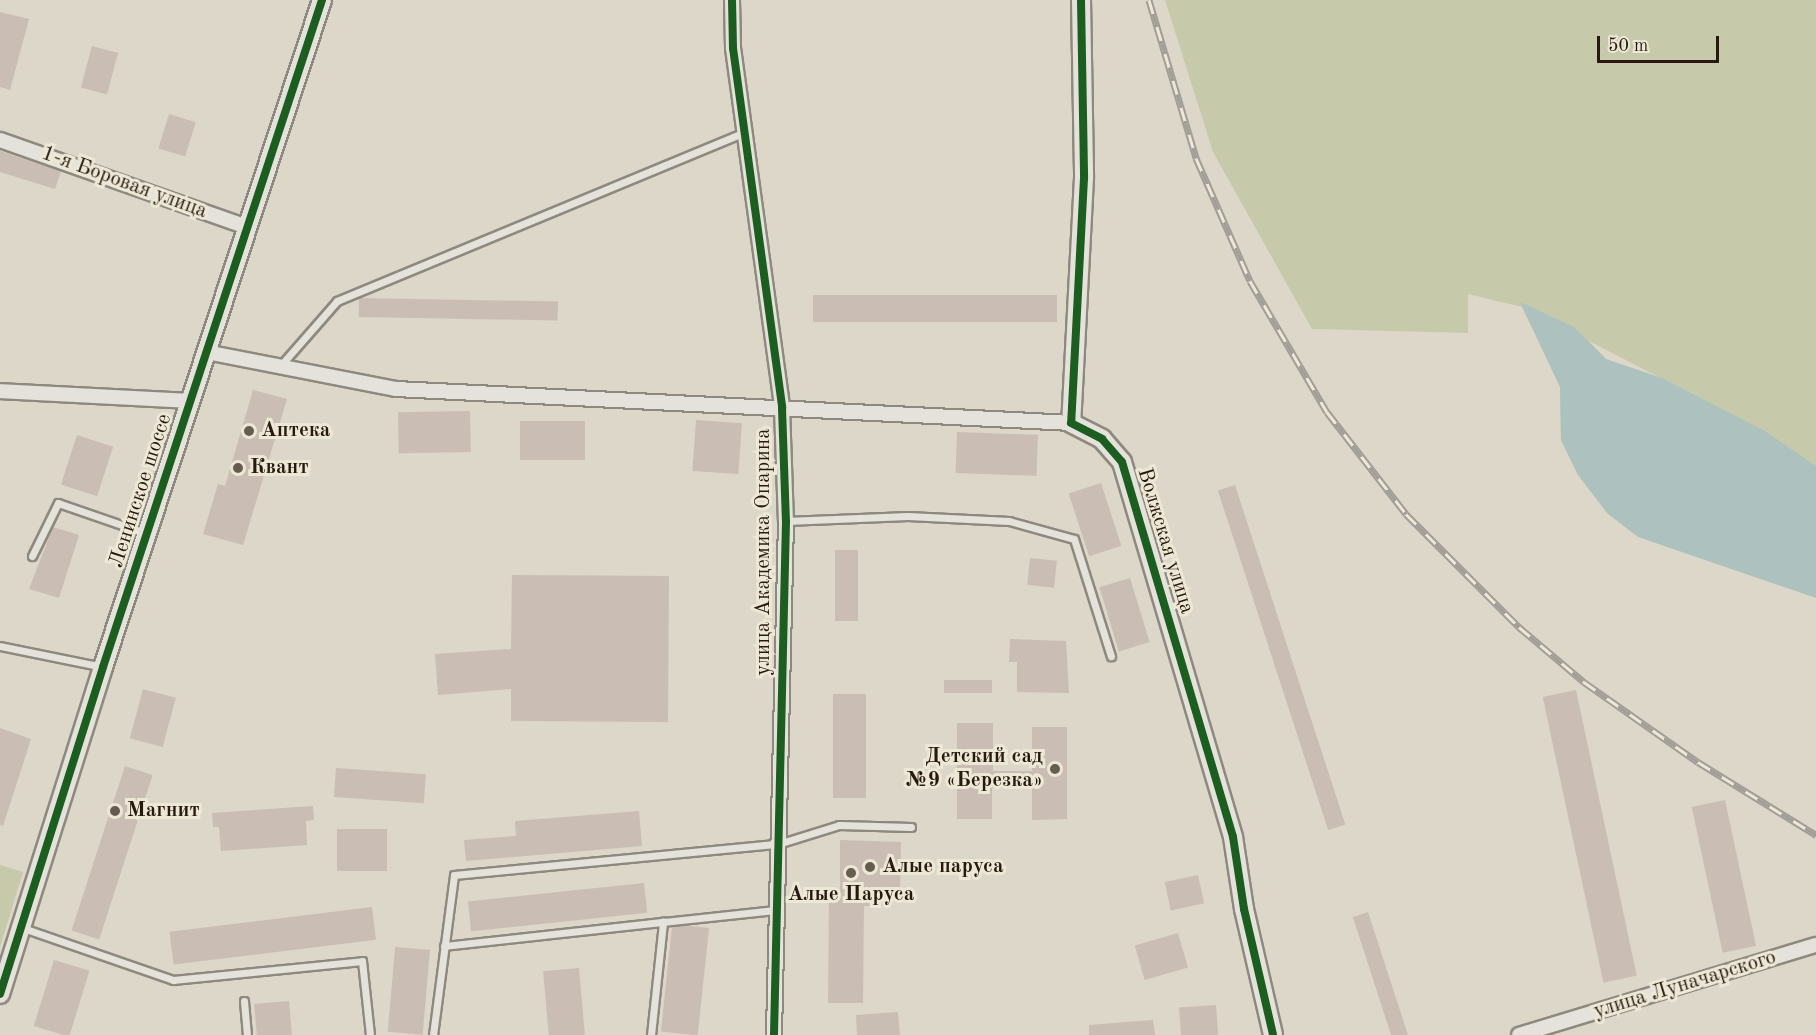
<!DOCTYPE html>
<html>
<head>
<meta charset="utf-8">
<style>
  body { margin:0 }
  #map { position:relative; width:1816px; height:1035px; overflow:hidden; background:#dcd7c8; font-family:"Old Standard TT",serif }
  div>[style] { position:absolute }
  .green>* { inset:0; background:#c7caaa }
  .water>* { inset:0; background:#adc2bf }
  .building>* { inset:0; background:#cabdb4; transform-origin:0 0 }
  .roads { filter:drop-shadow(2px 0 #8e897f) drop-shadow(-2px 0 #8e897f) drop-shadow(0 2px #8e897f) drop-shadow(0 -2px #8e897f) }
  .lane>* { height:7px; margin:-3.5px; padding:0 3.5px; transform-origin:3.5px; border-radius:3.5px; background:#e4e2da }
  .street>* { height:14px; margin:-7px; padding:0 7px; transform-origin:7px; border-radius:7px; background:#e4e2da }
  .secondary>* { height:18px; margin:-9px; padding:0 9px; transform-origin:9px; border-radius:9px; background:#e4e2da }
  .rail>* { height:7px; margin-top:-3.5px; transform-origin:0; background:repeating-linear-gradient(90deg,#ede8d6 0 14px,#a19d97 0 28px); box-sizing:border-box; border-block:2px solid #a19d97 }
  .cycleway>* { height:8px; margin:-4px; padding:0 4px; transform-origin:4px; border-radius:4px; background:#1b5e20 }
  .dots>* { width:16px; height:16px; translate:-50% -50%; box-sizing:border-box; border:3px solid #ede8d6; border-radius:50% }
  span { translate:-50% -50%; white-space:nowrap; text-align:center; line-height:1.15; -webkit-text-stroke:6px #ede8d6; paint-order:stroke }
  .street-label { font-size:21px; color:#271910 }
  .poi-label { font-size:21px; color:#271910; font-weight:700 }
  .left { translate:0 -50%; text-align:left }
  .right { translate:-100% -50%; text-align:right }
  .scale { position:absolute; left:1597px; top:36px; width:122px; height:27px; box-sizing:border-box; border:3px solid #271910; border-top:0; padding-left:8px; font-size:18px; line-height:21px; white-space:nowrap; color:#271910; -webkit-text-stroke:4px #ede8d6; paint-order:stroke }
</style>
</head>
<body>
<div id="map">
  <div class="green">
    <i style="clip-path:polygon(1165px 0,1816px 0,1816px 467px,1767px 433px,1589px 341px,1606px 359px,1608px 514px,1578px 475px,1561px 440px,1560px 387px,1522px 307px,1468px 294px,1468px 333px,1312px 329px,1213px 152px)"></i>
    <i style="clip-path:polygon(0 865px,23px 872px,0 947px)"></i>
  </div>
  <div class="water">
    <i style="clip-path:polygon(1520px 302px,1574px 327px,1606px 359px,1662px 378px,1765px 431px,1816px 466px,1816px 598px,1638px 537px,1608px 514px,1578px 475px,1561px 440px,1560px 387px)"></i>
  </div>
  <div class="building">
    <i style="clip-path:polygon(0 12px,29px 19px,10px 90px,0 87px)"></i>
    <i style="left:92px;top:46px;width:27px;height:43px;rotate:15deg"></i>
    <i style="left:169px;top:114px;width:28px;height:36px;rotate:17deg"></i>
    <i style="clip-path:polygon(0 151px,61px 171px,55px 189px,0 172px)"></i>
    <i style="left:813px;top:295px;width:244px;height:27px"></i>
    <i style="left:359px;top:298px;width:199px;height:19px;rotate:1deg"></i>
    <i style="clip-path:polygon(253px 390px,287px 399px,243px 545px,203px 534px,218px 484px,225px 486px)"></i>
    <i style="left:470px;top:411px;width:41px;height:72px;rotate:89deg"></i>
    <i style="left:696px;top:420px;width:46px;height:51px;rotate:4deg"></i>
    <i style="left:520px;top:421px;width:65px;height:39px"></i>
    <i style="left:957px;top:432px;width:81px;height:41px;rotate:2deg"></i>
    <i style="left:77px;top:435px;width:38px;height:52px;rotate:18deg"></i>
    <i style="left:1101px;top:483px;width:66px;height:34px;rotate:72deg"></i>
    <i style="left:1235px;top:485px;width:357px;height:18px;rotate:72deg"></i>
    <i style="clip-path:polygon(53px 527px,79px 535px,59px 598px,29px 589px)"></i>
    <i style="left:835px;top:550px;width:23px;height:71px"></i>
    <i style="left:1030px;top:558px;width:27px;height:27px;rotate:6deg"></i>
    <i style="clip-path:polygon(512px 575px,669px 576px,668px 722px,511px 721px,511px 689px,438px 695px,435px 654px,511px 649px)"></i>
    <i style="left:1130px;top:578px;width:67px;height:32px;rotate:73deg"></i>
    <i style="clip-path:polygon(1010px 639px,1066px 641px,1069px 693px,1017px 692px,1017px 662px,1009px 662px)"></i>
    <i style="left:944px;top:680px;width:48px;height:13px"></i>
    <i style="left:143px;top:689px;width:34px;height:51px;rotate:15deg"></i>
    <i style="left:1576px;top:690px;width:292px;height:34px;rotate:78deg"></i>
    <i style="left:833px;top:694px;width:33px;height:104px"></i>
    <i style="clip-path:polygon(957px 723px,993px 723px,993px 771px,1032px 771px,1032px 727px,1067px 727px,1067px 819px,1032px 820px,1032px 788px,992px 788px,992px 819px,957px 819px)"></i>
    <i style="clip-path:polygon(0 728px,31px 739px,3px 826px,0 825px)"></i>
    <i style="left:125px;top:766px;width:29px;height:173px;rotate:18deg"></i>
    <i style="left:336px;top:768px;width:90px;height:29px;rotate:4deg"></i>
    <i style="left:1725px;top:800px;width:149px;height:34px;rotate:78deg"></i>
    <i style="clip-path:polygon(313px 806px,314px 820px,306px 821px,307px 845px,221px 851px,219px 827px,213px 827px,212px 813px)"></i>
    <i style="clip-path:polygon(639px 811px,642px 846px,466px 861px,464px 840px,516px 836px,515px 821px)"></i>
    <i style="left:337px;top:829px;width:50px;height:42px"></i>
    <i style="clip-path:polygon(840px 840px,901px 842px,900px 893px,884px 906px,864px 906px,863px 1003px,828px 1003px,829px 893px,840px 893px)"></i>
    <i style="left:1198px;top:875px;width:29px;height:34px;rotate:78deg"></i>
    <i style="left:644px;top:883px;width:30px;height:177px;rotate:84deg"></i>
    <i style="left:372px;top:907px;width:33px;height:204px;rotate:83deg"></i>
    <i style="left:1368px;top:912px;width:129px;height:16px;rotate:72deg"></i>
    <i style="left:709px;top:928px;width:108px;height:37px;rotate:96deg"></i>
    <i style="left:1178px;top:933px;width:36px;height:45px;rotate:74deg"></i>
    <i style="left:430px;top:950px;width:85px;height:35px;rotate:95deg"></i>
    <i style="left:54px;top:960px;width:37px;height:69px;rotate:17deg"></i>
    <i style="left:579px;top:968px;width:67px;height:36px;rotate:85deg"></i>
    <i style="left:289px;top:1001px;width:34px;height:35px;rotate:85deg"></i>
    <i style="left:1216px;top:1005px;width:30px;height:37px;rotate:86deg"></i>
    <i style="clip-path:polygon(898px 1012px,900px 1035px,857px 1035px,856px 1015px)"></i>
    <i style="clip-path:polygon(1153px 1020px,1155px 1035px,1089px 1035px,1089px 1025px)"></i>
  </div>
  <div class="roads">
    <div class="lane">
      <i style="left:281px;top:365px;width:85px;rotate:-48.8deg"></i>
      <i style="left:337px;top:301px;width:442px;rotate:-22.5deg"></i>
      <i style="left:786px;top:521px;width:122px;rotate:-2.3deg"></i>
      <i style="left:908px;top:516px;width:101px;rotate:2.8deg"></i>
      <i style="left:1009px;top:521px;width:67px;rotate:15.5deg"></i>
      <i style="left:1074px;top:539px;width:123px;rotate:72.5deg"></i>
      <i style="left:32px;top:556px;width:59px;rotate:-63.9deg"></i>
      <i style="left:58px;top:503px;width:92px;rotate:19deg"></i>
      <i style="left:0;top:646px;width:105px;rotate:11.5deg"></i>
      <i style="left:23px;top:928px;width:159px;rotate:19.1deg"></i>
      <i style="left:173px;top:980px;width:190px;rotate:-5.7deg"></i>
      <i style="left:362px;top:961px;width:74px;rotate:83.8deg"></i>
      <i style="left:444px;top:946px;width:220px;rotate:-6.3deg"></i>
      <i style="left:244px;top:1001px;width:34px;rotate:85deg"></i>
      <i style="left:433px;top:1035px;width:161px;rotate:-82.5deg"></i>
      <i style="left:454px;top:875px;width:325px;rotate:-5.5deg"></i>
      <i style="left:778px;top:844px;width:64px;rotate:-17.3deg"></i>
      <i style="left:839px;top:825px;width:72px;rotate:1.6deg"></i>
      <i style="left:651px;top:1035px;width:114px;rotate:-83.9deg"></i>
      <i style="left:663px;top:922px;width:114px;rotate:-6.1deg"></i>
    </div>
    <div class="street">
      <i style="left:732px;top:0;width:48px;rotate:88.8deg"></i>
      <i style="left:733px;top:48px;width:363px;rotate:82.2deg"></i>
      <i style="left:782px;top:408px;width:113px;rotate:88deg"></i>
      <i style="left:786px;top:521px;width:514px;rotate:91.34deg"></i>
      <i style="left:0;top:140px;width:262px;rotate:19.4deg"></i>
      <i style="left:206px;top:352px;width:194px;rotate:11deg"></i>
      <i style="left:396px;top:389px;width:676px;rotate:2.88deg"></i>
      <i style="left:0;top:391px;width:189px;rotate:3deg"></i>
      <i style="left:1519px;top:1035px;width:310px;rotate:-16.9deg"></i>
    </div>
    <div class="secondary">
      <i style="left:1081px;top:0;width:178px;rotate:89deg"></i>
      <i style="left:1084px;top:178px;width:245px;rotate:93deg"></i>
      <i style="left:1071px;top:423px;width:35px;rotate:27deg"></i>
      <i style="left:1102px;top:439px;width:30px;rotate:49deg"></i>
      <i style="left:1122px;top:462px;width:391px;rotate:73.5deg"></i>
      <i style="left:1233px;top:837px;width:73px;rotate:81.3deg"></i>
      <i style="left:1244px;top:909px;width:129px;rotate:77deg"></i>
      <i style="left:0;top:994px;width:343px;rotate:-72.5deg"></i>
      <i style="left:103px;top:667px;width:702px;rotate:-71.82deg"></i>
    </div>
  </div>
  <div class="rail">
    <i style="left:1149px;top:0;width:165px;rotate:73.4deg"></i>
    <i style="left:1196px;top:158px;width:134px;rotate:66.3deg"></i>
    <i style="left:1250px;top:281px;width:152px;rotate:59.6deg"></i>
    <i style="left:1327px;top:412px;width:129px;rotate:52.2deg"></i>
    <i style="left:1406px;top:514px;width:160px;rotate:45deg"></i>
    <i style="left:1519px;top:627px;width:85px;rotate:40.2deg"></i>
    <i style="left:1584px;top:682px;width:139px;rotate:35.1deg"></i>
    <i style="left:1698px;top:762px;width:139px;rotate:31.7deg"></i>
  </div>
  <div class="cycleway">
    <i style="left:732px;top:0;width:48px;rotate:88.8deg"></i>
    <i style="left:733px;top:48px;width:363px;rotate:82.2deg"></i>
    <i style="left:782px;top:408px;width:113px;rotate:88deg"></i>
    <i style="left:786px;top:521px;width:514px;rotate:91.34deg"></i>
    <i style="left:1081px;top:0;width:178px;rotate:89deg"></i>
    <i style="left:1084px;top:178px;width:245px;rotate:93deg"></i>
    <i style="left:1071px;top:423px;width:35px;rotate:27deg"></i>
    <i style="left:1102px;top:439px;width:30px;rotate:49deg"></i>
    <i style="left:1122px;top:462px;width:391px;rotate:73.5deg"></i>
    <i style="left:1233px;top:837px;width:73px;rotate:81.3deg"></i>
    <i style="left:1244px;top:909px;width:129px;rotate:77deg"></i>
    <i style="left:0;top:994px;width:343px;rotate:-72.5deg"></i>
    <i style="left:103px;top:667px;width:702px;rotate:-71.82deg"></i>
  </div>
  <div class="dots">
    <i style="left:249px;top:431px;background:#665c50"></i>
    <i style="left:238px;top:468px;background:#665c50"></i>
    <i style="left:1055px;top:769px;background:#665c50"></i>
    <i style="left:115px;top:811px;background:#665c50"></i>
    <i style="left:870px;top:867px;background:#665c50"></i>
    <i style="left:851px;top:873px;background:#665c50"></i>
  </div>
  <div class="street-label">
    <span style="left:124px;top:183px;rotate:20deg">1-я Боровая улица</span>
    <span style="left:141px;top:491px;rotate:-72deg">Ленинское шоссе</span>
    <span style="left:1165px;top:541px;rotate:73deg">Волжская улица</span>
    <span style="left:764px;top:552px;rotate:-90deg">улица Академика Опарина</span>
    <span style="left:1685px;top:985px;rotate:-17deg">улица Луначарского</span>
  </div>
  <div class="poi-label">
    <span class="left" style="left:261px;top:431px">Аптека</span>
    <span class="left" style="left:250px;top:468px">Квант</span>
    <span class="right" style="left:1043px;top:769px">Детский сад<br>№9 «Березка»</span>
    <span class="left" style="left:127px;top:811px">Магнит</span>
    <span class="left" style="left:882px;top:867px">Алые паруса</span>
    <span style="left:851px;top:895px">Алые Паруса</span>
  </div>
  <div class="scale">50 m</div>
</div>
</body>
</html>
